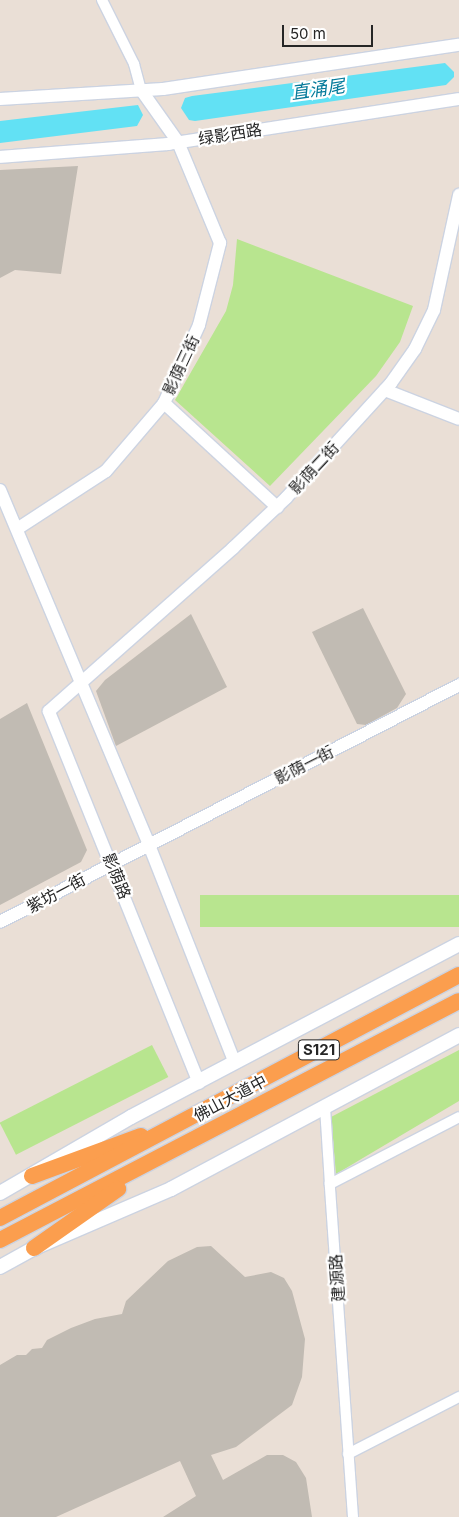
<!DOCTYPE html>
<html>
<head>
<meta charset="utf-8">
<style>
  body { margin:0 }
  #map { position:relative; width:459px; height:1517px; overflow:hidden; background:#eadfd6; font-family:Inter,"Noto Sans SC",sans-serif }
  div>[style] { position:absolute }
  .green>* { inset:0; background:#b8e58f; transform-origin:0 0 }
  .water>* { inset:0; background:#62e1f4 }
  .building>* { inset:0; background:#c1bbb3 }
  .roads { filter:drop-shadow(1px 0 #ccd3e1) drop-shadow(-1px 0 #ccd3e1) drop-shadow(0 1px #ccd3e1) drop-shadow(0 -1px #ccd3e1) }
  .minor>* { height:10px; margin:-5px; padding:0 5px; transform-origin:5px; border-radius:5px; background:#fff }
  .tertiary>* { height:12px; margin:-6px; padding:0 6px; transform-origin:6px; border-radius:6px; background:#fff }
  .secondary>* { height:14px; margin:-7px; padding:0 7px; transform-origin:7px; border-radius:7px; background:#fff }
  .trunk>* { height:16px; margin:-8px; padding:0 8px; transform-origin:8px; border-radius:8px; background:#fb9e4e }
  span { translate:-50% -50%; white-space:nowrap; text-align:center; line-height:1.15; -webkit-text-stroke:4.5px #fff; paint-order:stroke }
  .shield-label span { padding:1px 4px; background:#fff; border:1px solid; border-radius:4px; -webkit-text-stroke-width:0 }
  .shield-label { font-size:15px; color:#262626; font-weight:700 }
  .street-label { font-size:16px; color:#262626 }
  .water-label { font-size:18px; color:#067b9b; font-style:italic }
  .scale { position:absolute; left:282px; top:25px; width:91px; height:22px; box-sizing:border-box; border:2px solid #262626; border-top:0; padding-left:6px; font-size:15px; line-height:18px; white-space:nowrap; color:#262626; -webkit-text-stroke:4px #fff; paint-order:stroke }
</style>
</head>
<body>
<div id="map">
  <div class="green">
    <i style="clip-path:polygon(237px 239px,413px 306px,400px 342px,376px 376px,270px 486px,175px 400px,226px 311px,233px 285px)"></i>
    <i style="left:459px;top:895px;width:32px;height:259px;rotate:90deg"></i>
    <i style="left:152px;top:1045px;width:36px;height:171px;rotate:63deg"></i>
    <i style="clip-path:polygon(459px 1050px,459px 1101px,336px 1174px,331px 1117px)"></i>
  </div>
  <div class="water">
    <i style="clip-path:polygon(445px 63px,454px 72px,454px 77px,446px 85px,195px 121px,189px 120px,181px 108px,185px 98px,192px 96px)"></i>
    <i style="clip-path:polygon(138px 105px,143px 115px,137px 126px,0 143px,0 121px)"></i>
  </div>
  <div class="building">
    <i style="clip-path:polygon(78px 166px,61px 274px,15px 270px,0 278px,0 170px)"></i>
    <i style="clip-path:polygon(363px 608px,406px 694px,397px 708px,366px 725px,357px 724px,312px 632px)"></i>
    <i style="clip-path:polygon(191px 614px,227px 687px,116px 746px,96px 691px,105px 680px)"></i>
    <i style="clip-path:polygon(27px 703px,87px 850px,81px 862px,0 905px,0 719px)"></i>
    <i style="clip-path:polygon(211px 1246px,245px 1277px,271px 1272px,284px 1278px,292px 1291px,305px 1339px,302px 1377px,292px 1405px,236px 1447px,211px 1455px,223px 1480px,267px 1455px,283px 1455px,296px 1462px,306px 1478px,312px 1517px,163px 1517px,196px 1496px,180px 1461px,56px 1517px,0 1517px,0 1365px,17px 1355px,26px 1355px,32px 1349px,42px 1348px,47px 1340px,71px 1328px,95px 1319px,122px 1314px,126px 1301px,168px 1261px,197px 1247px)"></i>
  </div>
  <div class="roads">
    <div class="minor">
      <i style="left:102px;top:0;width:72px;rotate:63.4deg"></i>
      <i style="left:134px;top:64px;width:27px;rotate:75deg"></i>
      <i style="left:325px;top:1107px;width:77px;rotate:86.3deg"></i>
      <i style="left:348px;top:1454px;width:125px;rotate:-27.2deg"></i>
      <i style="left:353px;top:1517px;width:334px;rotate:-94deg"></i>
      <i style="left:330px;top:1184px;width:145px;rotate:-27.4deg"></i>
    </div>
    <div class="tertiary">
      <i style="left:0;top:99px;width:163px;rotate:-3.5deg"></i>
      <i style="left:163px;top:89px;width:299px;rotate:-8.5deg"></i>
      <i style="left:0;top:157px;width:169px;rotate:-4.4deg"></i>
      <i style="left:168px;top:144px;width:294px;rotate:-8.8deg"></i>
      <i style="left:385px;top:390px;width:79px;rotate:21.4deg"></i>
      <i style="left:164px;top:403px;width:154px;rotate:42.6deg"></i>
      <i style="left:0;top:490px;width:385px;rotate:67.2deg"></i>
      <i style="left:149px;top:845px;width:234px;rotate:68.5deg"></i>
      <i style="left:17px;top:529px;width:106px;rotate:-33.1deg"></i>
      <i style="left:106px;top:471px;width:89px;rotate:-49.5deg"></i>
      <i style="left:164px;top:403px;width:85px;rotate:-65.8deg"></i>
      <i style="left:199px;top:325px;width:85px;rotate:-75.6deg"></i>
      <i style="left:220px;top:243px;width:109px;rotate:-112.6deg"></i>
      <i style="left:178px;top:142px;width:64px;rotate:-125.4deg"></i>
      <i style="left:0;top:922px;width:517px;rotate:-27.31deg"></i>
      <i style="left:199px;top:1083px;width:401px;rotate:-112deg"></i>
      <i style="left:49px;top:711px;width:246px;rotate:-41.5deg"></i>
      <i style="left:233px;top:548px;width:73px;rotate:-43.3deg"></i>
      <i style="left:286px;top:498px;width:156px;rotate:-47.6deg"></i>
      <i style="left:391px;top:383px;width:42px;rotate:-54.8deg"></i>
      <i style="left:415px;top:349px;width:43px;rotate:-64deg"></i>
      <i style="left:434px;top:310px;width:118px;rotate:-77.7deg"></i>
    </div>
    <div class="secondary">
      <i style="left:0;top:1193px;width:151px;rotate:-30.1deg"></i>
      <i style="left:131px;top:1117px;width:371px;rotate:-27.8deg"></i>
      <i style="left:0;top:1267px;width:39px;rotate:-29deg"></i>
      <i style="left:34px;top:1248px;width:149px;rotate:-23.3deg"></i>
      <i style="left:171px;top:1189px;width:327px;rotate:-28.1deg"></i>
    </div>
    <div class="trunk">
      <i style="left:32px;top:1176px;width:116px;rotate:-20.2deg"></i>
      <i style="left:0;top:1218px;width:519px;rotate:-27.9deg"></i>
      <i style="left:0;top:1240px;width:517px;rotate:-27.51deg"></i>
      <i style="left:34px;top:1248px;width:103px;rotate:-35.1deg"></i>
    </div>
  </div>
  <div class="shield-label">
    <span style="left:319px;top:1050px">S121</span>
  </div>
  <div class="street-label">
    <span style="left:230px;top:134px;rotate:-9deg">绿影西路</span>
    <span style="left:181px;top:365px;rotate:-65deg">影荫三街</span>
    <span style="left:314px;top:468px;rotate:-47deg">影荫二街</span>
    <span style="left:304px;top:765px;rotate:-27deg">影荫一街</span>
    <span style="left:117px;top:876px;rotate:68deg">影荫路</span>
    <span style="left:56px;top:893px;rotate:-28deg">紫坊一街</span>
    <span style="left:230px;top:1098px;rotate:-28deg">佛山大道中</span>
    <span style="left:337px;top:1278px;rotate:-94deg">建源路</span>
  </div>
  <div class="water-label">
    <span style="left:318px;top:90px;rotate:-8deg">直涌尾</span>
  </div>
  <div class="scale">50 m</div>
</div>
</body>
</html>
